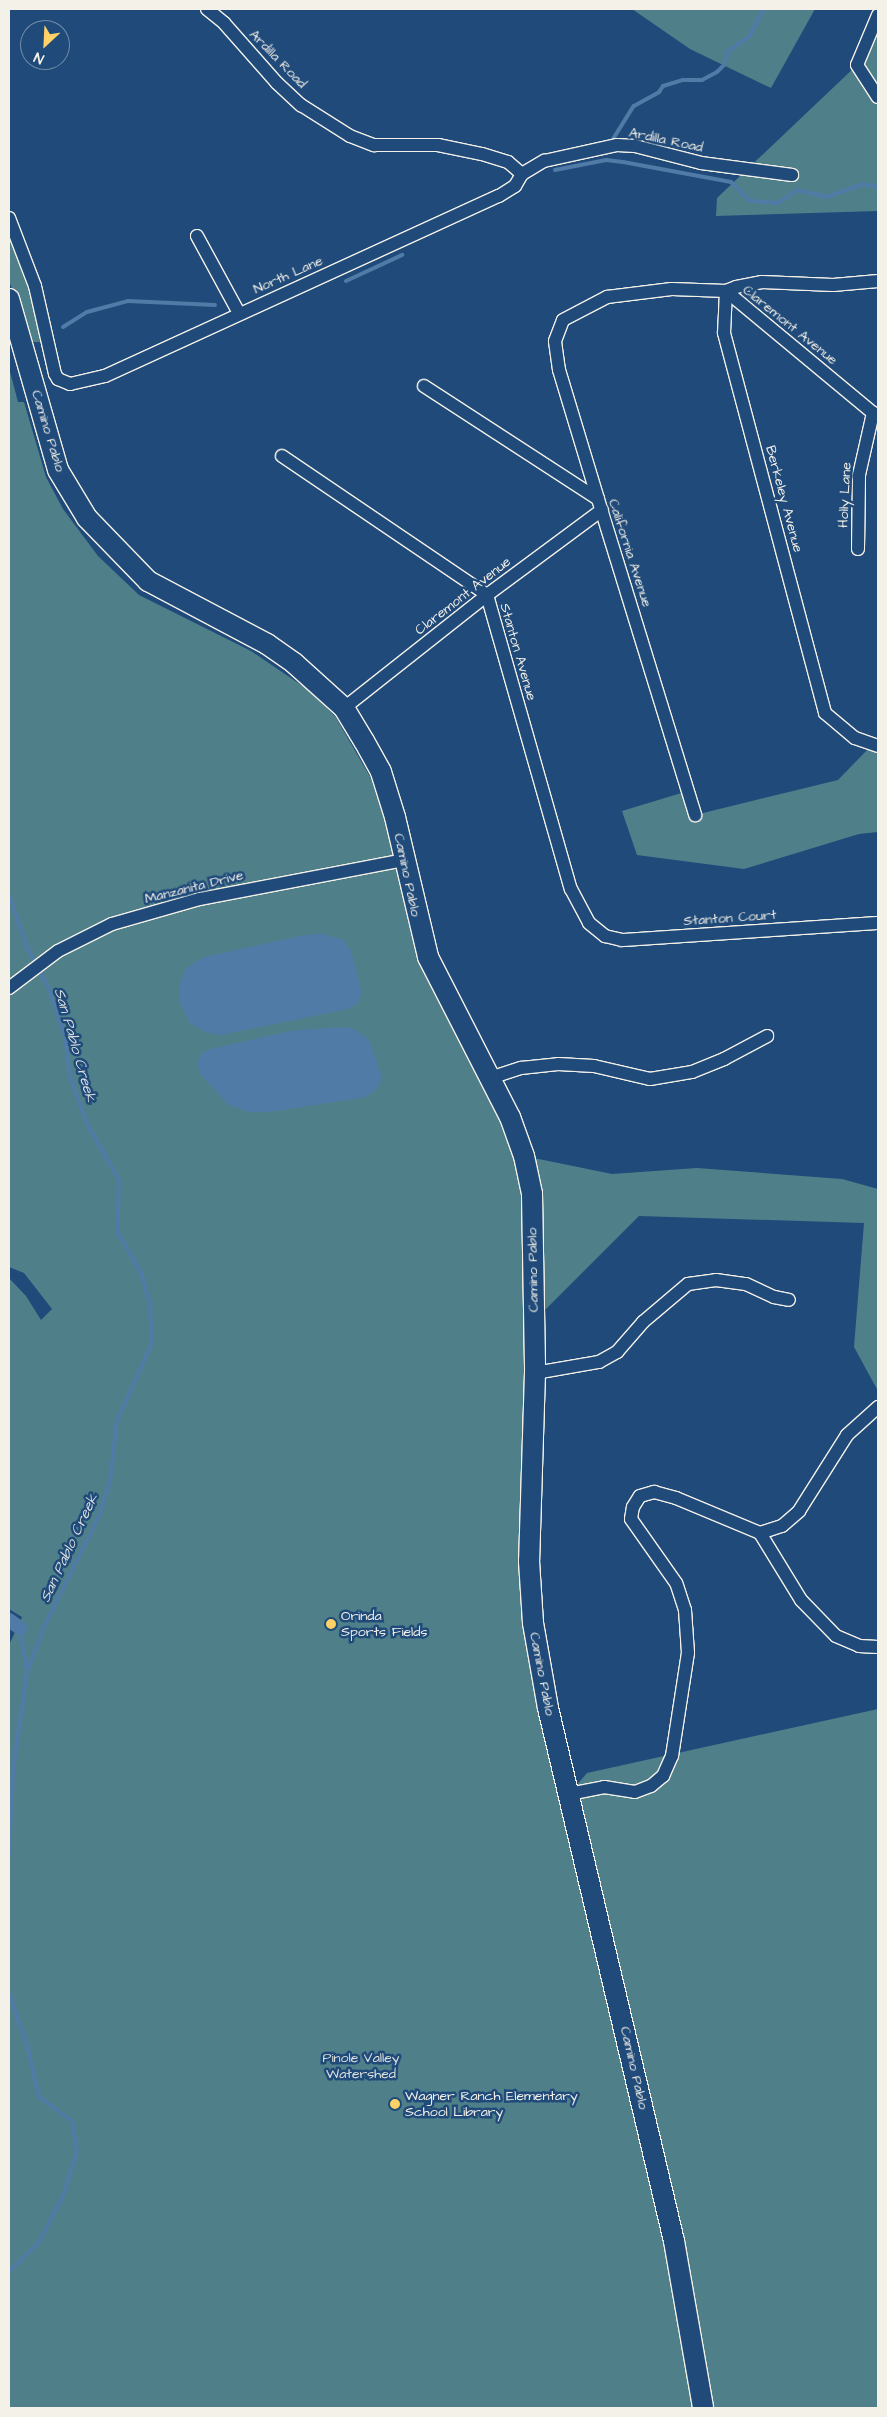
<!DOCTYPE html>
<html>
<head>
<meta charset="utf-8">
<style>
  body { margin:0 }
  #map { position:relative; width:887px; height:2417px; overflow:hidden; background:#1f4a7a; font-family:"Architects Daughter",sans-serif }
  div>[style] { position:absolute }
  .green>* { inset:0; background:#4f808a }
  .water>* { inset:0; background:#507ba6 }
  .stream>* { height:4px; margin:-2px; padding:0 2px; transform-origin:2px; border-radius:2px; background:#507ba6 }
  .canal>* { height:14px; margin:-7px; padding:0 7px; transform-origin:7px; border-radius:7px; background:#507ba6 }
  .roads { filter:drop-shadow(1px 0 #f4f1e8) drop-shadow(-1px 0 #f4f1e8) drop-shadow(0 1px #f4f1e8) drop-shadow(0 -1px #f4f1e8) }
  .minor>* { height:12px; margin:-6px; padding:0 6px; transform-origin:6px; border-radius:6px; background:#1f4a7a }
  .primary>* { height:20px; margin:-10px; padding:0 10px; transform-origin:10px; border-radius:10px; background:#1f4a7a }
  .dots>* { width:14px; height:14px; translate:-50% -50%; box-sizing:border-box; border:2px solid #1f4a7a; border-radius:50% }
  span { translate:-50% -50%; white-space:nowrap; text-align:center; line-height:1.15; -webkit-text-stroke:5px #1f4a7a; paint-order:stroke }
  .street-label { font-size:14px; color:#f4f1e8 }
  .poi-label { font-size:14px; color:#f4f1e8 }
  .left { translate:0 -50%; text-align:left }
  .park-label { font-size:14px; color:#dbe0da }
  .water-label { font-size:15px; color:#dbdfde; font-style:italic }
  .frame { position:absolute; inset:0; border:10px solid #f4f1e8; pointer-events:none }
  .north { position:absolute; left:20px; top:20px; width:50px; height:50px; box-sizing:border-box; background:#1f4a7a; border:1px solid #748da6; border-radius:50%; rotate:205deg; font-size:14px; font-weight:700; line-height:20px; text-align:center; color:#f4f1e8 }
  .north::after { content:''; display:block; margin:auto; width:18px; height:22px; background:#ffd166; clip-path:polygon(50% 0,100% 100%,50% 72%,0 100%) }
</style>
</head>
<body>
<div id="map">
  <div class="green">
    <i style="clip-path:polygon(632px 9px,815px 9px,771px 88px,690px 49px)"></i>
    <i style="clip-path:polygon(878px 15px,878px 211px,716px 216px,717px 198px,857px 65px)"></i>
    <i style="clip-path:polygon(9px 235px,38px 315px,40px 342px,33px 342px,9px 281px)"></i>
    <i style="clip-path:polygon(9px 368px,18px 402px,24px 402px,46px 477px,63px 509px,98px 556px,139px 595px,251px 651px,307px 689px,335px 716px,372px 780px,386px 825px,404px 860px,417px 922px,524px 1156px,612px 1174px,697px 1168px,842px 1179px,878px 1189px,878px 1391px,854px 1347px,864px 1223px,639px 1216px,534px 1321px,529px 1561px,570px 1793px,587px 1773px,878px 1709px,878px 2408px,9px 2408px,9px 1645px,22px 1617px,9px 1609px,9px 1278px,26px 1296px,41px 1320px,52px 1309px,24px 1273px,9px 1267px)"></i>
    <i style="clip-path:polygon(873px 744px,878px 746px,878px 832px,859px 834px,744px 869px,637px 855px,622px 811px,688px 791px,695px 815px,838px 780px)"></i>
  </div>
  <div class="water">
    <i style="clip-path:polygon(324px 934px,343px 940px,351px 951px,362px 994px,358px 1003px,348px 1009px,221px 1035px,205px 1032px,190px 1023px,180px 1004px,179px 986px,186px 968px,204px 957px,305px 935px)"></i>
    <i style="clip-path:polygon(351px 1027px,369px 1040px,382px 1077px,377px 1089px,366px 1097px,270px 1112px,249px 1112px,229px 1105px,200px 1074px,197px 1063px,202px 1053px,211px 1049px,295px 1030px)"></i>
  </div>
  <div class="stream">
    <i style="left:613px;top:139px;width:39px;rotate:-58deg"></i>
    <i style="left:634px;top:106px;width:29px;rotate:-29deg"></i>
    <i style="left:659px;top:92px;width:7px;rotate:-56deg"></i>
    <i style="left:663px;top:86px;width:21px;rotate:-17deg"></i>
    <i style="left:683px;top:80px;width:19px"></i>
    <i style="left:702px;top:80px;width:17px;rotate:-28deg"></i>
    <i style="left:717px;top:72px;width:10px;rotate:-45deg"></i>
    <i style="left:724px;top:65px;width:15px;rotate:-74deg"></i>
    <i style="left:728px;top:51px;width:25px;rotate:-34deg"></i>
    <i style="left:749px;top:37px;width:32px;rotate:-62deg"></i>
    <i style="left:555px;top:170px;width:52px;rotate:-11.1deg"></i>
    <i style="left:606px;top:160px;width:17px;rotate:7deg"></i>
    <i style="left:623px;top:162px;width:110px;rotate:10.5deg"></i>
    <i style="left:731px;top:182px;width:27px;rotate:45deg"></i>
    <i style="left:750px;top:201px;width:28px;rotate:4deg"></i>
    <i style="left:778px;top:203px;width:23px;rotate:-34deg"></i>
    <i style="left:797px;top:190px;width:31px;rotate:13deg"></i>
    <i style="left:827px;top:197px;width:38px;rotate:-20deg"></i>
    <i style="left:863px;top:184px;width:15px;rotate:11deg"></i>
    <i style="left:346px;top:281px;width:62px;rotate:-24.9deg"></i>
    <i style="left:63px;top:327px;width:28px;rotate:-32deg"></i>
    <i style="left:87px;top:312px;width:42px;rotate:-15deg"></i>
    <i style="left:128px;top:301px;width:87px;rotate:2.6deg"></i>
    <i style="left:9px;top:895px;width:56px;rotate:71.2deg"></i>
    <i style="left:27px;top:948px;width:44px;rotate:61.7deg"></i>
    <i style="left:48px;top:987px;width:53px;rotate:71.2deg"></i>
    <i style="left:65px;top:1037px;width:39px;rotate:83deg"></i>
    <i style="left:70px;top:1076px;width:51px;rotate:70.5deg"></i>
    <i style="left:87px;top:1124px;width:64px;rotate:60.3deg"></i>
    <i style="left:119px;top:1180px;width:51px;rotate:92.2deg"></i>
    <i style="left:117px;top:1231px;width:48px;rotate:60.3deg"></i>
    <i style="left:141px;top:1273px;width:32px;rotate:74deg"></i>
    <i style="left:150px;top:1304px;width:39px;rotate:87deg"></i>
    <i style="left:152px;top:1343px;width:85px;rotate:114.4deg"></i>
    <i style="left:117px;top:1420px;width:61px;rotate:96.5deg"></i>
    <i style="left:110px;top:1481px;width:37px;rotate:107deg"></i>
    <i style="left:99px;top:1516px;width:124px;rotate:116.4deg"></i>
    <i style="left:44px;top:1627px;width:48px;rotate:110.7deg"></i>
    <i style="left:27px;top:1672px;width:99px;rotate:98.1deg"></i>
    <i style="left:13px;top:1770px;width:85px;rotate:92.7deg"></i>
    <i style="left:20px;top:1628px;width:43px;rotate:80.5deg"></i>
    <i style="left:9px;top:1993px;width:55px;rotate:70.9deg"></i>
    <i style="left:27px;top:2045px;width:53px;rotate:77deg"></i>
    <i style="left:39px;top:2097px;width:41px;rotate:36deg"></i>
    <i style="left:72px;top:2121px;width:31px;rotate:81deg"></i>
    <i style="left:77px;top:2152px;width:46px;rotate:107.7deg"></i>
    <i style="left:63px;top:2196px;width:52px;rotate:117.6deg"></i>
    <i style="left:39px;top:2242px;width:42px;rotate:135deg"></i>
  </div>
  <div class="canal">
    <i style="left:9px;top:1620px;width:14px;rotate:36deg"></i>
  </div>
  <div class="roads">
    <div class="minor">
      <i style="left:207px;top:9px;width:22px;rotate:39deg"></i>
      <i style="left:224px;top:23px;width:80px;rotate:48.5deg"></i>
      <i style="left:277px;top:83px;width:33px;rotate:43deg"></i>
      <i style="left:301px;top:105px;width:58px;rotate:32.3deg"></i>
      <i style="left:350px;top:136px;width:26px;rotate:21deg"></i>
      <i style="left:374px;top:145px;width:64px"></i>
      <i style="left:438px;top:145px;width:45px;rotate:11.6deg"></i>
      <i style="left:482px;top:154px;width:27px;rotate:17deg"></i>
      <i style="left:508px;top:162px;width:18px;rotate:41deg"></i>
      <i style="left:878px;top:15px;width:54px;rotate:112.8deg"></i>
      <i style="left:857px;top:65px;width:38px;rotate:57deg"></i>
      <i style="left:9px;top:218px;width:73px;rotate:69.1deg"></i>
      <i style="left:35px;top:286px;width:90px;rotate:77.2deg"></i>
      <i style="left:55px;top:374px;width:6px;rotate:59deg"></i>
      <i style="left:58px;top:379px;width:13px;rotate:23deg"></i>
      <i style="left:70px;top:384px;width:36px;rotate:-13deg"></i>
      <i style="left:105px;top:376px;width:433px;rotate:-24.6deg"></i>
      <i style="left:499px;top:196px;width:19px;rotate:-32deg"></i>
      <i style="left:515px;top:186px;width:14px;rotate:-60deg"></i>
      <i style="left:522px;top:174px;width:26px;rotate:-31deg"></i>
      <i style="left:544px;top:161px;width:75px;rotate:-12.4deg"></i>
      <i style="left:617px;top:145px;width:18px;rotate:3deg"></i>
      <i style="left:635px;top:146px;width:68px;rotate:14.4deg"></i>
      <i style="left:701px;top:163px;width:92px;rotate:7.5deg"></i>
      <i style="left:197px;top:236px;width:88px;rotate:61.4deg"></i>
      <i style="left:878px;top:281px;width:45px;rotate:174.9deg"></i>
      <i style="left:833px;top:285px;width:71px;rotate:-177.6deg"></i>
      <i style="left:762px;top:282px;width:26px;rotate:169deg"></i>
      <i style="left:736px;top:287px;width:11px;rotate:158deg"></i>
      <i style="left:726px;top:291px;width:42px;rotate:92.7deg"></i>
      <i style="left:724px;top:333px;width:393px;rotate:75.1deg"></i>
      <i style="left:825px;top:713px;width:39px;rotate:40deg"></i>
      <i style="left:855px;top:738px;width:24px;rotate:19deg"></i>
      <i style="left:424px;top:386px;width:207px;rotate:33deg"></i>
      <i style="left:598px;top:499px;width:331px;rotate:72.9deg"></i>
      <i style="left:282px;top:456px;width:248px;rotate:34.1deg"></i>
      <i style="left:487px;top:595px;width:306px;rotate:74.1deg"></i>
      <i style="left:571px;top:889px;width:38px;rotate:62deg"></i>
      <i style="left:589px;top:923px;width:21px;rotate:39deg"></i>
      <i style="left:605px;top:936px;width:17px;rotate:13deg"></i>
      <i style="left:622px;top:940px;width:257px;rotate:-3.8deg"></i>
      <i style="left:598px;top:499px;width:135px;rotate:-106.8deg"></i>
      <i style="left:559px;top:370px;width:29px;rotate:-98deg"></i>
      <i style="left:555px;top:341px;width:22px;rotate:-69deg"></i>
      <i style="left:563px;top:320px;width:50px;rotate:-27.6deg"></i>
      <i style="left:607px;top:297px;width:65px;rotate:-7deg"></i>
      <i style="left:672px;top:289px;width:54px;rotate:2.1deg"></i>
      <i style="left:726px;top:291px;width:197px;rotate:39.7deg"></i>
      <i style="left:858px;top:549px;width:74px;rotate:-89.2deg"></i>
      <i style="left:859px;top:475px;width:64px;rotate:-77.3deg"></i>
      <i style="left:344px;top:708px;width:182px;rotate:-38.3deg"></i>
      <i style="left:487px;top:595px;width:143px;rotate:-36.5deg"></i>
      <i style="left:9px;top:988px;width:61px;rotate:-37.1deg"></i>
      <i style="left:58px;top:951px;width:60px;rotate:-26.6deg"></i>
      <i style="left:112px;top:924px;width:91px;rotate:-15.9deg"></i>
      <i style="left:200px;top:899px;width:208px;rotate:-10.8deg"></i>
      <i style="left:490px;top:1078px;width:33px;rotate:-18deg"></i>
      <i style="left:521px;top:1068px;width:37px;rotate:-6deg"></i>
      <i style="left:558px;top:1064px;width:36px;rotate:3deg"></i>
      <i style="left:594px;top:1066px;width:57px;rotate:13.1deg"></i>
      <i style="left:650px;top:1079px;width:43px;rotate:-9.5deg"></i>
      <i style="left:692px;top:1072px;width:35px;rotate:-22deg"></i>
      <i style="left:724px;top:1059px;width:49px;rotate:-28.1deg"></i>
      <i style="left:535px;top:1373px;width:65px;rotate:-9.8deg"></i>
      <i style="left:599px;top:1362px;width:21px;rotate:-29deg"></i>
      <i style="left:617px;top:1352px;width:40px;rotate:-49deg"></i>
      <i style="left:643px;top:1322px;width:59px;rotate:-40.2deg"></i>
      <i style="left:688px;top:1284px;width:28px;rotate:-8deg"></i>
      <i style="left:716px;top:1280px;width:30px;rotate:8deg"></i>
      <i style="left:746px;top:1284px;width:31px;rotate:25deg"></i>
      <i style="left:774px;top:1297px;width:15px;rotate:11deg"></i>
      <i style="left:760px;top:1533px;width:79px;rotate:58.5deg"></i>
      <i style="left:801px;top:1600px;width:50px;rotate:45.8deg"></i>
      <i style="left:836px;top:1636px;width:25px;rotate:23deg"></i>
      <i style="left:859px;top:1646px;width:19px;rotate:3deg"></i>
      <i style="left:569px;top:1794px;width:36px;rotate:-11deg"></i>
      <i style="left:604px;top:1787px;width:31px;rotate:9deg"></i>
      <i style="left:635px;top:1792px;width:17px;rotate:-21deg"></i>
      <i style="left:651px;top:1786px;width:16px;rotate:-40deg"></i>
      <i style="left:663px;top:1776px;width:22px;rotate:-66deg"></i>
      <i style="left:672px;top:1756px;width:104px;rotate:-81.2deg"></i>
      <i style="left:688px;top:1653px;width:43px;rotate:-94deg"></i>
      <i style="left:685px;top:1610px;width:28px;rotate:-108deg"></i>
      <i style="left:676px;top:1583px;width:78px;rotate:-125.1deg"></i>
      <i style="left:631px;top:1519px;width:12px;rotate:-81deg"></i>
      <i style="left:633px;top:1507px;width:13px;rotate:-58deg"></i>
      <i style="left:640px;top:1496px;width:15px;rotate:-16deg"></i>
      <i style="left:654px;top:1492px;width:23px;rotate:15deg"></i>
      <i style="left:676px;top:1498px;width:91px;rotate:22.6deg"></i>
      <i style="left:760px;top:1533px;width:23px;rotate:-18deg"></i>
      <i style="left:782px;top:1526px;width:23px;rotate:-41deg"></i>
      <i style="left:799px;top:1511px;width:90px;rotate:-57.7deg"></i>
      <i style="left:847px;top:1435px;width:42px;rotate:-42.1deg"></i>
    </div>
    <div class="primary">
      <i style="left:9px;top:299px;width:178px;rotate:74deg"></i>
      <i style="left:58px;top:470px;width:56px;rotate:58.9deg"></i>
      <i style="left:87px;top:518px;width:88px;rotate:45.9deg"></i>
      <i style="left:148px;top:581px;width:135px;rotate:27.9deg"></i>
      <i style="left:267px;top:644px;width:33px;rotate:35deg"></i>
      <i style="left:294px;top:663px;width:67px;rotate:42deg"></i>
      <i style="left:344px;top:708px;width:39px;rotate:59deg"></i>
      <i style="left:364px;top:741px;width:35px;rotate:61deg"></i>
      <i style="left:381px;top:772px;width:47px;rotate:72.7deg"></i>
      <i style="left:395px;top:817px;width:144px;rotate:76.7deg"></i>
      <i style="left:428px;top:957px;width:180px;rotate:62.9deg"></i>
      <i style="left:510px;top:1117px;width:41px;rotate:70.3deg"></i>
      <i style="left:524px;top:1156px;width:39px;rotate:78deg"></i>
      <i style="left:532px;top:1194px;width:179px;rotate:89deg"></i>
      <i style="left:535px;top:1373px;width:188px;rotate:91.8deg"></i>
      <i style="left:529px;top:1561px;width:62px;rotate:86.3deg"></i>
      <i style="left:533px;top:1623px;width:86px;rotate:80deg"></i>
      <i style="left:548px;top:1708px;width:548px;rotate:76.7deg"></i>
      <i style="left:674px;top:2241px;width:169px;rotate:80.1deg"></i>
    </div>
  </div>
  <div class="dots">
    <i style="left:331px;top:1624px;background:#ffd166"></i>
    <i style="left:395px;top:2104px;background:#ffd166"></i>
  </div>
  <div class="street-label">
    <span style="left:278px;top:59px;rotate:46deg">Ardilla Road</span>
    <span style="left:666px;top:140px;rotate:12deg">Ardilla Road</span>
    <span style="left:288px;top:275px;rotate:-24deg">North Lane</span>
    <span style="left:790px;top:325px;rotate:39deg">Claremont Avenue</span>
    <span style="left:48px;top:431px;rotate:73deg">Camino Pablo</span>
    <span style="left:845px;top:495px;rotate:-87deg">Holly Lane</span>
    <span style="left:784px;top:499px;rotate:75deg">Berkeley Avenue</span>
    <span style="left:630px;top:553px;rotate:72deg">California Avenue</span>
    <span style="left:463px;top:596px;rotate:-38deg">Claremont Avenue</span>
    <span style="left:518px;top:652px;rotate:74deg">Stanton Avenue</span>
    <span style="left:407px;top:875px;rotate:78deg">Camino Pablo</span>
    <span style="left:194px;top:887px;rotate:-14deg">Manzanita Drive</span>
    <span style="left:730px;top:918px;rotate:-4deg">Stanton Court</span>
    <span style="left:533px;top:1270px;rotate:-91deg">Camino Pablo</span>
    <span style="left:542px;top:1674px;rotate:79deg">Camino Pablo</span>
    <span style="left:634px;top:2068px;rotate:77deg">Camino Pablo</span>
  </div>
  <div class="poi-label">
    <span class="left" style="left:341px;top:1624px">Orinda<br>Sports Fields</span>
    <span class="left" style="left:405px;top:2104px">Wagner Ranch Elementary<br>School Library</span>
  </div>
  <div class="park-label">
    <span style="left:361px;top:2066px">Pinole Valley<br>Watershed</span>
  </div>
  <div class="water-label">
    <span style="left:75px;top:1045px;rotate:74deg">San Pablo Creek</span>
    <span style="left:69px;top:1548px;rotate:-65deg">San Pablo Creek</span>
  </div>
  <div class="frame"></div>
  <div class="north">N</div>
</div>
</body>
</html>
